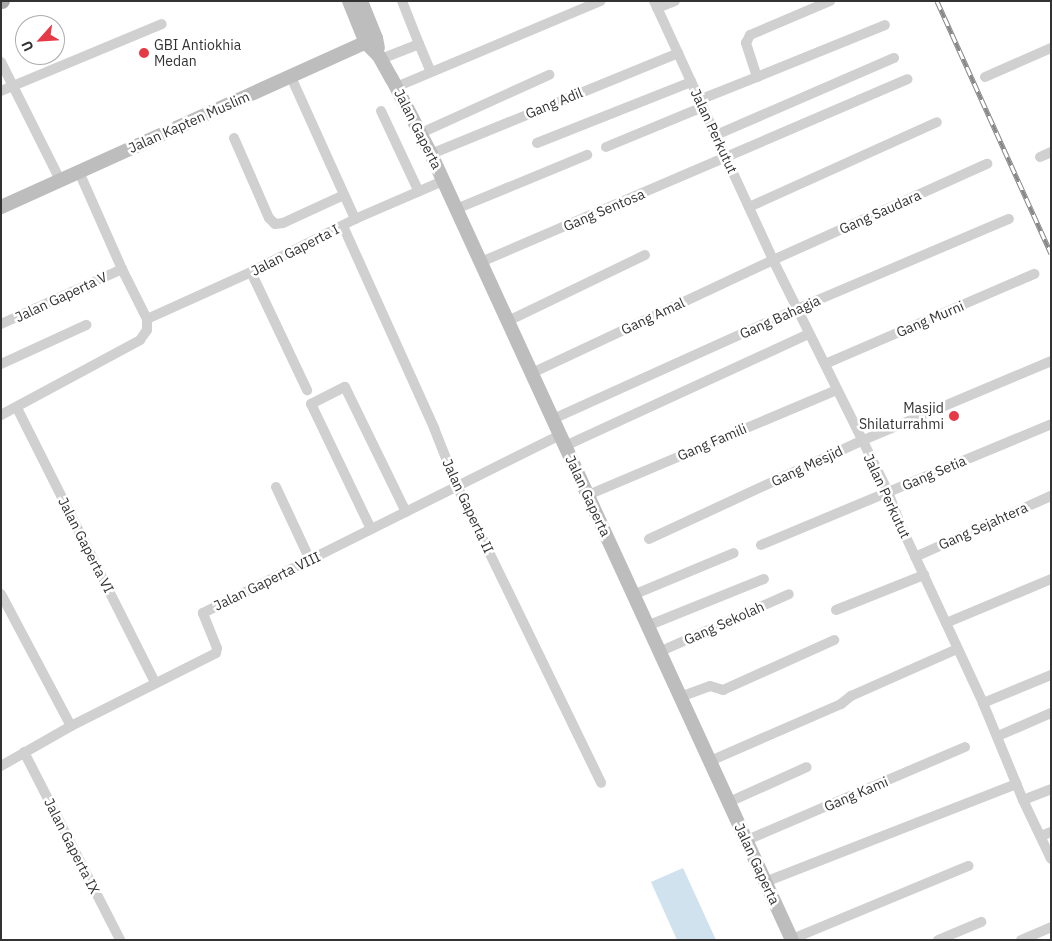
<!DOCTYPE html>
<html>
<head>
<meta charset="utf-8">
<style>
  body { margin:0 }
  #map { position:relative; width:1052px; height:941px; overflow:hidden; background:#fff; font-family:"IBM Plex Sans",sans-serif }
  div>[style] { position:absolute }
  .water>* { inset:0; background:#cfe2ee }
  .street>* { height:10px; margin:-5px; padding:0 5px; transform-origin:5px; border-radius:5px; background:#d0d0d0 }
  .secondary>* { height:14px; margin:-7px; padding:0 7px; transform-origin:7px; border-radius:7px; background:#bdbdbd }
  .primary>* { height:16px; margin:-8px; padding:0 8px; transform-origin:8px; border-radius:8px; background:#ababab }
  .rail>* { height:5px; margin-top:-2.5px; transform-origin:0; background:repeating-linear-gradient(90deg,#fff 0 9px,#888 0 18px); box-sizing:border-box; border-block:1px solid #888 }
  .dots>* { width:14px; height:14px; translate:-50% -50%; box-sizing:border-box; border:2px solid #fff; border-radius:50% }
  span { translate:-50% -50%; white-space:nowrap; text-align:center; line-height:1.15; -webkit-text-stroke:5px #fff; paint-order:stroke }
  .poi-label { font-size:14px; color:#333 }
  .left { translate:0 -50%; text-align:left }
  .right { translate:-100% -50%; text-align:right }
  .street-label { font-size:14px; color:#333 }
  .frame { position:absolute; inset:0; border:2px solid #333; pointer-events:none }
  .north { position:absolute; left:15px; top:15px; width:50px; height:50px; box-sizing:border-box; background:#fff; border:1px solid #adadad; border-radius:50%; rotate:244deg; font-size:14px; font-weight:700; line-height:20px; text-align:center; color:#333 }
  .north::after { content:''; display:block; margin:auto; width:18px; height:22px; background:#e63946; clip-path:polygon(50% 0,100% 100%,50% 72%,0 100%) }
</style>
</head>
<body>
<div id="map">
  <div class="water">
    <i style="clip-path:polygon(683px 868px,716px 940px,677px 940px,651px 882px)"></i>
  </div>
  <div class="street">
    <i style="left:402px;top:1px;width:46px;rotate:68.4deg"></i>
    <i style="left:654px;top:1px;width:285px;rotate:65.3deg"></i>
    <i style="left:773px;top:260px;width:259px;rotate:63.6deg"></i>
    <i style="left:888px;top:492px;width:34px;rotate:69deg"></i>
    <i style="left:900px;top:524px;width:197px;rotate:65.1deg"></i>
    <i style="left:983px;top:703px;width:105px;rotate:67.6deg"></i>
    <i style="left:1023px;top:800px;width:65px;rotate:64.6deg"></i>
    <i style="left:657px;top:8px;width:19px;rotate:-21deg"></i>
    <i style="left:381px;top:59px;width:41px;rotate:-21.5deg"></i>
    <i style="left:419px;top:44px;width:30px;rotate:67deg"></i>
    <i style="left:1px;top:62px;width:132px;rotate:63.4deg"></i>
    <i style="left:291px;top:77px;width:156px;rotate:65.7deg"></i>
    <i style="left:757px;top:77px;width:138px;rotate:-22.1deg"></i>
    <i style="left:985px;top:77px;width:72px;rotate:-23.7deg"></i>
    <i style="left:396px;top:87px;width:222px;rotate:-22.8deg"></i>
    <i style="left:1px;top:91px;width:174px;rotate:-22.6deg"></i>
    <i style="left:699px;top:100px;width:62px;rotate:-21.6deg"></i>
    <i style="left:757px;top:77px;width:36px;rotate:-108deg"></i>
    <i style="left:746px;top:43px;width:9px;rotate:-63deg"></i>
    <i style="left:750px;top:35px;width:87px;rotate:-23deg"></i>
    <i style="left:381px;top:111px;width:89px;rotate:64.9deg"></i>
    <i style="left:421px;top:133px;width:141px;rotate:-24.4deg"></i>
    <i style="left:716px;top:135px;width:194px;rotate:-23.4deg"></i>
    <i style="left:234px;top:138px;width:87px;rotate:66.4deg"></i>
    <i style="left:269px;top:218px;width:8px;rotate:45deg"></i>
    <i style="left:275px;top:224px;width:8px;rotate:-7deg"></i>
    <i style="left:283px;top:223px;width:67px;rotate:-24.7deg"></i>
    <i style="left:537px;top:143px;width:166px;rotate:-21.6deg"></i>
    <i style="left:606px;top:147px;width:105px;rotate:-22.4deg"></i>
    <i style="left:431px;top:154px;width:267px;rotate:-22.2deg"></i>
    <i style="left:1040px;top:157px;width:12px;rotate:-24deg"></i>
    <i style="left:749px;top:207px;width:206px;rotate:-24.3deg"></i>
    <i style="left:456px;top:209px;width:142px;rotate:-22.4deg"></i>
    <i style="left:343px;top:226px;width:222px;rotate:65.7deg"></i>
    <i style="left:434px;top:428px;width:62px;rotate:68.4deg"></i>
    <i style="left:457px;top:486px;width:330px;rotate:64.1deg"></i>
    <i style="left:481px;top:262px;width:464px;rotate:-23.2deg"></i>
    <i style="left:251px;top:272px;width:131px;rotate:64.6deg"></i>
    <i style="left:147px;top:319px;width:114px;rotate:-24.3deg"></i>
    <i style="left:251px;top:272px;width:117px;rotate:-27deg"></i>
    <i style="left:355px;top:219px;width:96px;rotate:-23.4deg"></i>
    <i style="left:508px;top:321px;width:152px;rotate:-25.7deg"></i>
    <i style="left:1px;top:324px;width:133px;rotate:-24.4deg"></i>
    <i style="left:1px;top:364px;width:94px;rotate:-24.6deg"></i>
    <i style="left:825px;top:364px;width:228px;rotate:-23.3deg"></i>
    <i style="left:532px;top:373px;width:266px;rotate:-25.1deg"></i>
    <i style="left:773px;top:260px;width:235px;rotate:-24.2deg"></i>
    <i style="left:17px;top:408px;width:307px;rotate:63.3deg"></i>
    <i style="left:1px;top:415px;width:158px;rotate:-28.3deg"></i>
    <i style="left:140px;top:340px;width:12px;rotate:-55deg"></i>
    <i style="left:147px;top:330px;width:11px;rotate:-90deg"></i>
    <i style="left:147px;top:319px;width:56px;rotate:-116.6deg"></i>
    <i style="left:122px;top:269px;width:106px;rotate:-113.9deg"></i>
    <i style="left:553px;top:419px;width:270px;rotate:-24.3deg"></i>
    <i style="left:799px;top:308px;width:228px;rotate:-23deg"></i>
    <i style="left:565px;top:446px;width:268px;rotate:-24.7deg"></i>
    <i style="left:276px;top:487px;width:81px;rotate:65deg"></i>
    <i style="left:588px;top:495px;width:269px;rotate:-22.9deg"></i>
    <i style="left:371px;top:529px;width:139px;rotate:-115.6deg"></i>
    <i style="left:311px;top:404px;width:38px;rotate:-27deg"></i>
    <i style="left:345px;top:387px;width:139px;rotate:64deg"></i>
    <i style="left:649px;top:539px;width:234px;rotate:-24.8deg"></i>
    <i style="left:861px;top:441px;width:206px;rotate:-22.8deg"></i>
    <i style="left:761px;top:545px;width:314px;rotate:-22.6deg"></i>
    <i style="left:915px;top:557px;width:149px;rotate:-24.2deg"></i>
    <i style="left:1px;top:594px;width:149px;rotate:62.1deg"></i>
    <i style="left:633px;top:595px;width:109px;rotate:-22.6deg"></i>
    <i style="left:836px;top:610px;width:95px;rotate:-21.7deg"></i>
    <i style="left:946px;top:623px;width:114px;rotate:-22.7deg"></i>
    <i style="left:647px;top:626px;width:126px;rotate:-21.9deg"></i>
    <i style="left:659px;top:652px;width:142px;rotate:-24deg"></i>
    <i style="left:680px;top:697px;width:32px;rotate:-20deg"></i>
    <i style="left:710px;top:686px;width:14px;rotate:17deg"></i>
    <i style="left:723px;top:690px;width:122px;rotate:-24.2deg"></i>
    <i style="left:983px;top:703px;width:74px;rotate:-22.4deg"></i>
    <i style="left:998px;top:736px;width:58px;rotate:-23.5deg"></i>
    <i style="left:24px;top:752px;width:211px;rotate:62.9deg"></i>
    <i style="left:710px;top:761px;width:143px;rotate:-23.5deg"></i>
    <i style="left:841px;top:704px;width:13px;rotate:-39deg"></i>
    <i style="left:851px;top:696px;width:116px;rotate:-23.9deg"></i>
    <i style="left:1px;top:766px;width:81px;rotate:-29.7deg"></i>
    <i style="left:71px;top:726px;width:162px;rotate:-26.7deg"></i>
    <i style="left:216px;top:653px;width:5px;rotate:-79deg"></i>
    <i style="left:217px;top:648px;width:38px;rotate:-112deg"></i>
    <i style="left:203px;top:613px;width:399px;rotate:-26.5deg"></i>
    <i style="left:1023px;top:800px;width:30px;rotate:-21deg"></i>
    <i style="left:729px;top:802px;width:85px;rotate:-24.2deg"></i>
    <i style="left:1041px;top:836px;width:11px;rotate:-22deg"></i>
    <i style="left:747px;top:840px;width:237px;rotate:-23.1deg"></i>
    <i style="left:765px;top:882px;width:270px;rotate:-21.3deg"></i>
    <i style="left:792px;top:939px;width:191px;rotate:-22.5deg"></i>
    <i style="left:938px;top:940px;width:47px;rotate:-22.7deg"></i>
    <i style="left:1021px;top:940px;width:33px;rotate:-23deg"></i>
  </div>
  <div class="secondary">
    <i style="left:349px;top:1px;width:45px;rotate:68deg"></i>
    <i style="left:366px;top:43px;width:18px;rotate:45deg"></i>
    <i style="left:379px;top:56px;width:26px;rotate:61deg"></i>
    <i style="left:392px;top:79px;width:85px;rotate:62.5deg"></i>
    <i style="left:431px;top:154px;width:865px;rotate:65.33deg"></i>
    <i style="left:361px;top:1px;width:40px;rotate:68deg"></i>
    <i style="left:376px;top:38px;width:10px;rotate:79deg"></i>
    <i style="left:1px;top:207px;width:411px;rotate:-24.3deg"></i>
  </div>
  <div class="primary">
    <i style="left:1px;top:1px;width:1px"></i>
  </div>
  <div class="rail">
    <i style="left:937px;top:1px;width:277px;rotate:65.7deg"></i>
  </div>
  <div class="dots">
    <i style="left:144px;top:53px;background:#e63946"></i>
    <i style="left:954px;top:416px;background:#e63946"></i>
  </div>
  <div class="poi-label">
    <span class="left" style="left:154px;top:53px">GBI Antiokhia<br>Medan</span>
    <span class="right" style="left:944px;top:416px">Masjid<br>Shilaturrahmi</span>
  </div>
  <div class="street-label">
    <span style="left:554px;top:103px;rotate:-22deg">Gang Adil</span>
    <span style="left:189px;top:122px;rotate:-24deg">Jalan Kapten Muslim</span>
    <span style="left:418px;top:129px;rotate:63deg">Jalan Gaperta</span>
    <span style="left:714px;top:131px;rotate:65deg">Jalan Perkutut</span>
    <span style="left:604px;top:210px;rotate:-23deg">Gang Sentosa</span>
    <span style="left:880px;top:212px;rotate:-24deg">Gang Saudara</span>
    <span style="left:295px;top:250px;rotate:-27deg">Jalan Gaperta I</span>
    <span style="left:61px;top:297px;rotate:-25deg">Jalan Gaperta V</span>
    <span style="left:653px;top:316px;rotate:-25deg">Gang Amal</span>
    <span style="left:780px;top:317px;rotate:-24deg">Gang Bahagia</span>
    <span style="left:930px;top:319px;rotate:-23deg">Gang Murni</span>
    <span style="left:712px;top:442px;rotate:-23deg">Gang Famili</span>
    <span style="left:807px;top:466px;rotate:-25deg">Gang Mesjid</span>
    <span style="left:934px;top:473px;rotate:-23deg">Gang Setia</span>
    <span style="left:588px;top:496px;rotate:65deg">Jalan Gaperta</span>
    <span style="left:887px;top:496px;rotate:65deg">Jalan Perkutut</span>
    <span style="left:468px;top:506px;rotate:65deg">Jalan Gaperta II</span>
    <span style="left:983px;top:526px;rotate:-24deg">Gang Sejahtera</span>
    <span style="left:86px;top:545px;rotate:63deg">Jalan Gaperta VI</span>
    <span style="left:267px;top:581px;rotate:-26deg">Jalan Gaperta VIII</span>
    <span style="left:724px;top:623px;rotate:-24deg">Gang Sekolah</span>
    <span style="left:856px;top:794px;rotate:-23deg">Gang Kami</span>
    <span style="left:72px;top:846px;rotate:63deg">Jalan Gaperta IX</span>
    <span style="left:757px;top:864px;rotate:65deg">Jalan Gaperta</span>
  </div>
  <div class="frame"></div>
  <div class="north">U</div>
</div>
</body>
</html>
